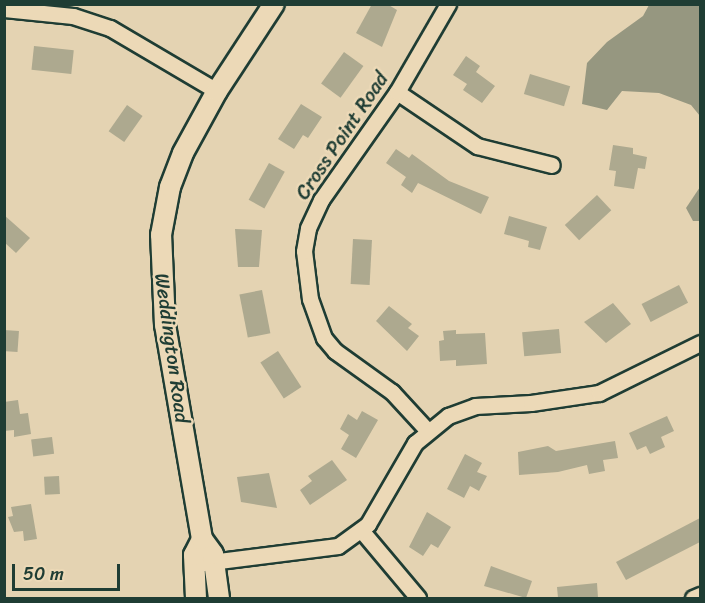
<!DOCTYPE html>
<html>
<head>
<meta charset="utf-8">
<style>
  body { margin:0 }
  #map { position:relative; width:705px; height:603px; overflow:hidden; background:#e4d3b2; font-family:Sriracha,sans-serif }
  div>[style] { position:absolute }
  .water>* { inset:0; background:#969780 }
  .building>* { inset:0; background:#ada98f; transform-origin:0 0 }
  .roads { filter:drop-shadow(2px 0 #1f3d34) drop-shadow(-2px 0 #1f3d34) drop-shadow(0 2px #1f3d34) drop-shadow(0 -2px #1f3d34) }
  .minor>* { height:15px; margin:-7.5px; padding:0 7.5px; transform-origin:7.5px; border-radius:7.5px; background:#ecd9b7 }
  .major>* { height:20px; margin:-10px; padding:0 10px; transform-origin:10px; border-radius:10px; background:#ecd9b7 }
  span { translate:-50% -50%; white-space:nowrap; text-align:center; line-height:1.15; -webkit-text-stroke:5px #ecd9b7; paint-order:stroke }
  .street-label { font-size:20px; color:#1f3d34 }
  .frame { position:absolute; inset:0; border:6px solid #1f3d34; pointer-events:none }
  .scale { position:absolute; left:12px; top:564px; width:108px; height:27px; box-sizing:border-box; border:3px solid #1f3d34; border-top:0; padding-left:8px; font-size:18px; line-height:21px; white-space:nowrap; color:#1f3d34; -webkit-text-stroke:4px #ecd9b7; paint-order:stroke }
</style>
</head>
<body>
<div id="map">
  <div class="water">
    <i style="clip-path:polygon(649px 5px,700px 5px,700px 116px,691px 105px,659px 93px,622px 91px,607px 110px,582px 104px,587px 63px,607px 42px,643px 16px)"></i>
    <i style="clip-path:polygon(700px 187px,700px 221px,693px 221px,686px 208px)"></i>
  </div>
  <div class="building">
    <i style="clip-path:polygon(372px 4px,387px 4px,397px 10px,382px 47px,356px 33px)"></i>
    <i style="left:34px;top:46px;width:40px;height:24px;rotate:6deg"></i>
    <i style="left:344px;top:52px;width:24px;height:39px;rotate:36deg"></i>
    <i style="clip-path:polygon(466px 56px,480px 66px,476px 72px,495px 86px,482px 103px,463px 90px,467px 84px,453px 75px)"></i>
    <i style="left:530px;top:74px;width:42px;height:21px;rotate:17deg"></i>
    <i style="clip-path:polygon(301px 104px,322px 117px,308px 138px,303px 135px,294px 149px,278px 139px)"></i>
    <i style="left:127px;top:105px;width:19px;height:32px;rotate:35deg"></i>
    <i style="clip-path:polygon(613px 145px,633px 148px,633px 154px,647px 157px,645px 169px,638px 168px,634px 189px,614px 186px,616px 171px,609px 170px)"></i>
    <i style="clip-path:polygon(396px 149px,409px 158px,412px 154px,449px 181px,489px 197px,481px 214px,418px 183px,412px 193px,401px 185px,406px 177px,386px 163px)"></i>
    <i style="left:269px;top:163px;width:18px;height:42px;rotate:29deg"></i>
    <i style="left:597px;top:195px;width:21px;height:44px;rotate:47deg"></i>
    <i style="clip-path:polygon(4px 215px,30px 238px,16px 253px,4px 242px)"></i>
    <i style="clip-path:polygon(509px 216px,547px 227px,540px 250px,528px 247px,529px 241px,504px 234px)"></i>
    <i style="clip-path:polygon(235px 229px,262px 230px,259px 267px,238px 267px)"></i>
    <i style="left:353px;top:239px;width:19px;height:45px;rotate:3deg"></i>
    <i style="left:679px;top:285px;width:20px;height:42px;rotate:63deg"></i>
    <i style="left:262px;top:290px;width:44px;height:23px;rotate:79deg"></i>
    <i style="clip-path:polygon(613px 303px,631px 324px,606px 343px,584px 322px)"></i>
    <i style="clip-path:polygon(389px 306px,412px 324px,408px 328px,419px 336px,407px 351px,376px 321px)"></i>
    <i style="left:559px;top:329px;width:24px;height:37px;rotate:85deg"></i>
    <i style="left:4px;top:330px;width:15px;height:21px;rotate:4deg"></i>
    <i style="clip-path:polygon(456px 330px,456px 334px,485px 333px,487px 364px,456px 366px,456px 360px,440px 361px,439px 341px,444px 340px,443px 331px)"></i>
    <i style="left:278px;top:351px;width:43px;height:21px;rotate:57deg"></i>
    <i style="clip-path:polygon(18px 400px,20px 414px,28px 413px,31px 434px,14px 437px,14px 430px,4px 431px,4px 402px)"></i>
    <i style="clip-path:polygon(362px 411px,378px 420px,356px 458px,341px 449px,349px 435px,340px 429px,348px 414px,357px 420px)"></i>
    <i style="clip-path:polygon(667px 416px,674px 431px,661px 437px,665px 447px,650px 454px,646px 446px,637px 450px,629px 433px)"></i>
    <i style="left:52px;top:437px;width:17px;height:21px;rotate:83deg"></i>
    <i style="clip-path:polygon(615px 441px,618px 458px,603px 460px,605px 471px,589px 474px,587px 465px,558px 472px,519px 475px,518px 452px,548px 446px,556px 451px)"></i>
    <i style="clip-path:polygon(465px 454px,482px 463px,477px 472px,487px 476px,479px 491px,470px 486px,464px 498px,447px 489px)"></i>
    <i style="clip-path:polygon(332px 460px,347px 480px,310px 505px,300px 490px,312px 481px,308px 476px)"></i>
    <i style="clip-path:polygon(269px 473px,277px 508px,241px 502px,237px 477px)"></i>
    <i style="left:59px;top:476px;width:18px;height:15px;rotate:87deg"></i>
    <i style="clip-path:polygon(31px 504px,37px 539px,24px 541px,23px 531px,14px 532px,8px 517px,13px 516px,11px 507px)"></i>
    <i style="clip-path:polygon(427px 512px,451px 527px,438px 548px,431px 544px,423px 556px,409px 547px)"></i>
    <i style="clip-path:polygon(700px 518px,700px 542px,626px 580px,616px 562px)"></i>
    <i style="clip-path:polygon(491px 566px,532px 581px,526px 598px,484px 586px)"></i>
    <i style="clip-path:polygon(597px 583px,598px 598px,558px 598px,557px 587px)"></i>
  </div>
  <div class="roads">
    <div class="minor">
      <i style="left:4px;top:9px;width:69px;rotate:5.8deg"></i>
      <i style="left:73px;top:16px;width:39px;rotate:18deg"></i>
      <i style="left:110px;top:28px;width:124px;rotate:30.5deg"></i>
      <i style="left:397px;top:92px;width:97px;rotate:34deg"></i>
      <i style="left:477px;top:146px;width:77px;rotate:14.2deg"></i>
      <i style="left:427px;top:430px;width:52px;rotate:-132.6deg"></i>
      <i style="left:392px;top:392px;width:70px;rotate:-144.3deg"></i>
      <i style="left:335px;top:351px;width:17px;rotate:-130deg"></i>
      <i style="left:324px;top:338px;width:41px;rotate:-109.7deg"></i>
      <i style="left:310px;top:299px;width:48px;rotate:-97.1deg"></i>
      <i style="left:304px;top:251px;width:23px;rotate:-80deg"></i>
      <i style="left:308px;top:228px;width:31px;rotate:-65deg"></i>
      <i style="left:321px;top:200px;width:132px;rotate:-54.9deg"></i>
      <i style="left:397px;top:92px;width:102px;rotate:-59.9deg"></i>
      <i style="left:361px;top:530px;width:89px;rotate:50deg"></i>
      <i style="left:195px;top:564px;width:144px;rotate:-7.2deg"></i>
      <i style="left:338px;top:546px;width:37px;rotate:-36deg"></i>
      <i style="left:368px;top:524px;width:94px;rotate:-59.9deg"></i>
      <i style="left:415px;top:443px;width:43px;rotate:-39.3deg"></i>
      <i style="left:448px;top:416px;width:29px;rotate:-20deg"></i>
      <i style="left:475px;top:406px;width:56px;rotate:-3.1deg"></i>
      <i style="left:531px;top:403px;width:69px;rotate:-8.4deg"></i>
      <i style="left:599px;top:393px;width:113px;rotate:-26.3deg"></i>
      <i style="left:693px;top:598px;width:8px;rotate:-23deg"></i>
    </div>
    <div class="major">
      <i style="left:196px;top:598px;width:43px;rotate:-92.7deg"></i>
      <i style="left:194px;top:555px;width:18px;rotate:-63deg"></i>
      <i style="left:219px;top:598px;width:44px;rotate:-97.8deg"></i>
      <i style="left:213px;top:554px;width:19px;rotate:-126deg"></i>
      <i style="left:202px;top:539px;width:217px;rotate:-99.8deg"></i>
      <i style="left:165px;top:325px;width:90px;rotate:-92.5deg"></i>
      <i style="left:161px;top:235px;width:49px;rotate:-79.4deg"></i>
      <i style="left:170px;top:187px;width:36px;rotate:-69deg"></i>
      <i style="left:183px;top:153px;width:71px;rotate:-61.3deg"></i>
      <i style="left:217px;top:91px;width:104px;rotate:-56.8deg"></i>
    </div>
  </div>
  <div class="street-label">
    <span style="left:342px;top:136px;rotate:-56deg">Cross Point Road</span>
    <span style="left:172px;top:348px;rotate:82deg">Weddington Road</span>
  </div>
  <div class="frame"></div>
  <div class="scale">50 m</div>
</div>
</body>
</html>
